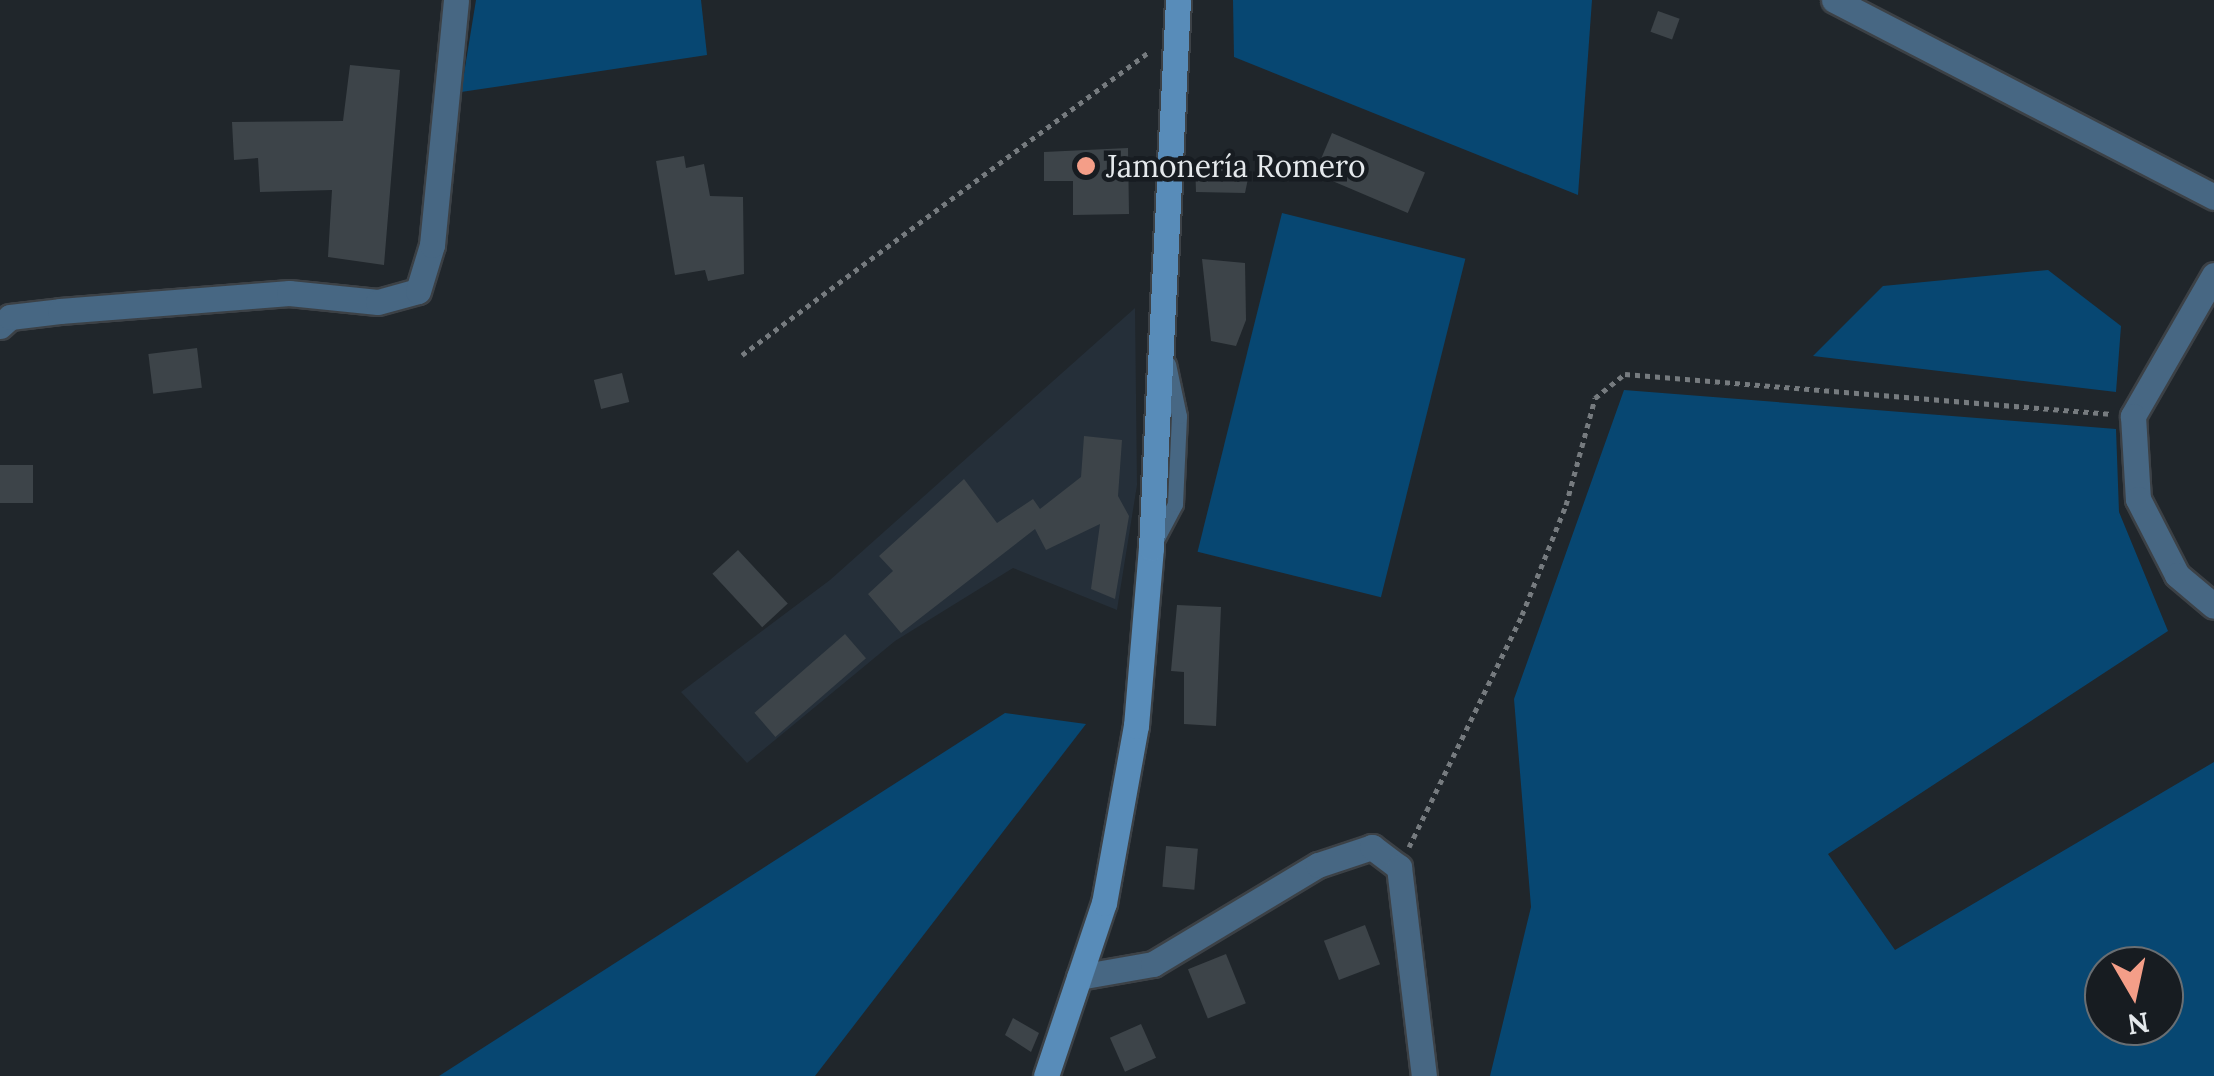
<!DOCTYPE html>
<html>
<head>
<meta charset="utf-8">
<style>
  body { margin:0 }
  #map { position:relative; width:2214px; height:1076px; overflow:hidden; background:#20262b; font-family:Lora,serif }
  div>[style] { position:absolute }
  .built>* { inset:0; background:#252f39 }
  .green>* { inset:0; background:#074772; transform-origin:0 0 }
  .building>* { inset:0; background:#3d4449; transform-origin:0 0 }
  .path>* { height:5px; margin-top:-2.5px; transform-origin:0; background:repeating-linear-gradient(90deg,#767b7f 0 5px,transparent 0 10px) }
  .roads { filter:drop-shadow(2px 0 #3c4146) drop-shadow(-2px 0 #3c4146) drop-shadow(0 2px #3c4146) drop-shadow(0 -2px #3c4146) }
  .service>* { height:15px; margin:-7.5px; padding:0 7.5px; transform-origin:7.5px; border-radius:7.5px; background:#476783 }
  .minor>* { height:25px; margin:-12.5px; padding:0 12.5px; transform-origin:12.5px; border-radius:12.5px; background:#476783 }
  .secondary>* { height:25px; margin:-12.5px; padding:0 12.5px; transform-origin:12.5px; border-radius:12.5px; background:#588cb9 }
  .dots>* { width:28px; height:28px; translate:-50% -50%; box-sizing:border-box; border:5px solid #171c21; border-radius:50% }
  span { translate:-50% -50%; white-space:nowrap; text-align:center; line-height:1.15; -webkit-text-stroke:9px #171c21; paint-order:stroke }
  .poi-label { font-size:30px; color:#e5e9ec }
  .left { translate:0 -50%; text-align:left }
  .north { position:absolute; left:2084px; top:946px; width:100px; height:100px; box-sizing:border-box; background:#171c21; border:2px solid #696e72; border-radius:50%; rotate:171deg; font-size:28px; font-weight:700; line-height:40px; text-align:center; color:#e5e9ec }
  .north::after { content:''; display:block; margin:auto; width:35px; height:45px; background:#f49e88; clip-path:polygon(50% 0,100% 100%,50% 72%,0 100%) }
</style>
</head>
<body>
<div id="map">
  <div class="built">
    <i style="clip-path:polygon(1135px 308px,1137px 485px,1117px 610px,1013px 568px,895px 641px,747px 763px,681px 692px,830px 580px)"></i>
  </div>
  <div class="green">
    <i style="clip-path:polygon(476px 0,701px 0,707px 55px,461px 92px)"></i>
    <i style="clip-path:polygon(1233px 0,1592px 0,1578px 195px,1234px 57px)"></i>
    <i style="left:1282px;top:213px;width:189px;height:349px;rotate:14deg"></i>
    <i style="clip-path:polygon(2048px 270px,2121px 326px,2116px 392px,1813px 356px,1883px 286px)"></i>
    <i style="clip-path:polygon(evenodd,1624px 390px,2116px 429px,2119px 512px,2168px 631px,1828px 854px,1895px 950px,2214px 762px,2214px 1076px,1490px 1076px,1531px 907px,1514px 699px,1624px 390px,2104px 966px,2164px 966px,2164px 1026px,2104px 1026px,2104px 966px)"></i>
    <i style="clip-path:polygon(1005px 713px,1086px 724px,815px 1076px,439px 1076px)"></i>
  </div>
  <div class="building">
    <i style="left:1658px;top:11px;width:23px;height:22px;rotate:20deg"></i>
    <i style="clip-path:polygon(350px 65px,400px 70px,384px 265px,328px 257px,332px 190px,260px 192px,258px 158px,234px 160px,232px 122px,343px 121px)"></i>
    <i style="left:1332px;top:133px;width:101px;height:44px;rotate:23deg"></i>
    <i style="clip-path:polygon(1128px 148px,1129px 214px,1073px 215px,1073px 181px,1044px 181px,1044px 152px)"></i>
    <i style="clip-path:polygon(684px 156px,686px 168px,704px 164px,710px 196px,743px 197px,744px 274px,708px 281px,705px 270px,675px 275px,656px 161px)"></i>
    <i style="clip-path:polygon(1195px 162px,1250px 169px,1245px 193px,1196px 192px)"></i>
    <i style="clip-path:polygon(1202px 259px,1245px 263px,1246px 320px,1236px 346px,1211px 341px)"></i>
    <i style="left:197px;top:348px;width:40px;height:49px;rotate:83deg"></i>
    <i style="left:622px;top:373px;width:30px;height:29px;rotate:76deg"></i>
    <i style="clip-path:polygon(1084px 436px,1122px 440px,1118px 496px,1129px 516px,1115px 599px,1091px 589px,1100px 524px,1046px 550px,1035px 529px,901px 633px,868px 594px,893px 571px,879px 556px,964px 479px,997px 523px,1033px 499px,1040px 509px,1081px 477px)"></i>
    <i style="left:33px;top:465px;width:38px;height:33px;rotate:90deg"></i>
    <i style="left:738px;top:550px;width:73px;height:35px;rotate:47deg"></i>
    <i style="clip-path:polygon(1177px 605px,1221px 607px,1216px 726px,1184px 724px,1184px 672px,1171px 671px)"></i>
    <i style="left:845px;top:634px;width:32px;height:120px;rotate:49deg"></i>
    <i style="left:1166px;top:846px;width:32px;height:41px;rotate:5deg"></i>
    <i style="left:1365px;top:925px;width:42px;height:44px;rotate:69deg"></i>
    <i style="left:1226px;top:954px;width:53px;height:41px;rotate:68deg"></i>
    <i style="clip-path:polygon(1013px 1018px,1039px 1033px,1031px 1052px,1005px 1035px)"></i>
    <i style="left:1141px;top:1024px;width:37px;height:34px;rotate:66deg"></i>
  </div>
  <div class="path">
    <i style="left:742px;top:355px;width:509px;rotate:-36.69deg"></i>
    <i style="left:1409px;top:847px;width:258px;rotate:-64deg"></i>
    <i style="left:1522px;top:615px;width:118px;rotate:-68.2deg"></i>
    <i style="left:1566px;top:505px;width:111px;rotate:-74.8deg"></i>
    <i style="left:1595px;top:398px;width:38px;rotate:-39deg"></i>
    <i style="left:1625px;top:374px;width:489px;rotate:4.7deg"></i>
  </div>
  <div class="roads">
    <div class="service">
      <i style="left:1156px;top:540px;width:41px;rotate:-62.2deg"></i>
      <i style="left:1175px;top:504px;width:88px;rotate:-87.4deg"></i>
      <i style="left:1179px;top:416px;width:53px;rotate:-101.9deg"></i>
    </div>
    <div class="minor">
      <i style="left:1834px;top:0;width:428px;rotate:27.4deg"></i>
      <i style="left:2214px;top:275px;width:163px;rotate:119.9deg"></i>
      <i style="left:2133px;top:416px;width:83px;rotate:86.6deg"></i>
      <i style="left:2138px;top:499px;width:85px;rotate:62.8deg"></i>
      <i style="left:2177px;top:575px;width:48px;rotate:40deg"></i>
      <i style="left:0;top:326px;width:13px;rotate:-42deg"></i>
      <i style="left:10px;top:317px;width:50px;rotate:-6.8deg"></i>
      <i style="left:60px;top:311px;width:230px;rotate:-4.5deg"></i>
      <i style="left:289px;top:293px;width:89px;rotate:5.8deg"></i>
      <i style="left:378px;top:302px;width:41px;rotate:-15.4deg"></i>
      <i style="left:418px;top:291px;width:48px;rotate:-73.1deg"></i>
      <i style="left:432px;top:245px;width:246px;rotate:-84.4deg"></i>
      <i style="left:1079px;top:977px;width:75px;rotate:-10deg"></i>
      <i style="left:1153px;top:964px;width:192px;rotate:-31deg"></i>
      <i style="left:1318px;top:865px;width:57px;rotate:-18.4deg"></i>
      <i style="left:1372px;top:847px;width:34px;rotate:37deg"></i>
      <i style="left:1399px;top:867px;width:210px;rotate:83.2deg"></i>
    </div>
    <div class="secondary">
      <i style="left:1046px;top:1076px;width:182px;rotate:-71.5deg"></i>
      <i style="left:1104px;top:903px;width:180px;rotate:-79.8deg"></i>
      <i style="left:1136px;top:726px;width:179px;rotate:-85.2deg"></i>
      <i style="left:1151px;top:548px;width:549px;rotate:-87.18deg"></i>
    </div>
  </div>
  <div class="dots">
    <i style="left:1086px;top:166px;background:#f49e88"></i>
  </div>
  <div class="poi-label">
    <span class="left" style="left:1106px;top:166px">Jamonería Romero</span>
  </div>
  <div class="north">N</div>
</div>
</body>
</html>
